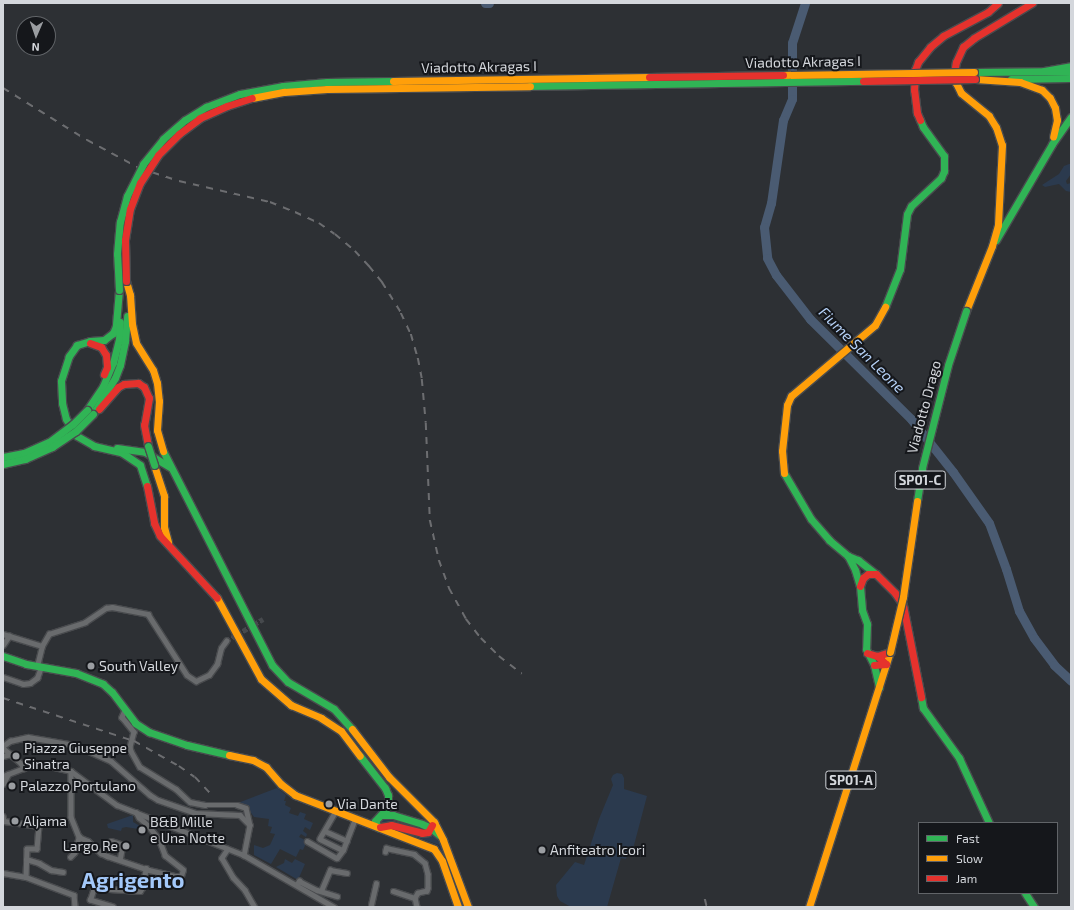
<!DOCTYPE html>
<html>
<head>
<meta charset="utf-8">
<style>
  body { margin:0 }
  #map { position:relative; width:1074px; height:910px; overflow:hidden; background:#2d3034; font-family:"Exo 2",sans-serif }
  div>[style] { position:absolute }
  .green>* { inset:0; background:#2b3a4e }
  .river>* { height:9px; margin:-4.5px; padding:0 4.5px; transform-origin:4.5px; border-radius:4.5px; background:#4a5b72 }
  .street-tunnel>* { height:4.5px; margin-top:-2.25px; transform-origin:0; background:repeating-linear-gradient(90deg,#46494d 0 4.5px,transparent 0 6.5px) }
  .roads { filter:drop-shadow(1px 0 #494b4e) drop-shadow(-1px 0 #494b4e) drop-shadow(0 1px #494b4e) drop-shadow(0 -1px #494b4e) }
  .street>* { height:4.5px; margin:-2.25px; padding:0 2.25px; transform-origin:2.25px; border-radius:2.25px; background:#696b6d }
  .fast>* { height:7px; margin:-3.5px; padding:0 3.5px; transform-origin:3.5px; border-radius:3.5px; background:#30b455 }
  .slow>* { height:7px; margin:-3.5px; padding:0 3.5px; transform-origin:3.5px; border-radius:3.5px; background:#ff9f0a }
  .jam>* { height:7px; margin:-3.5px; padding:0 3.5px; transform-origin:3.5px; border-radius:3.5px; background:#e5322d }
  .rail>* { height:1.5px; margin-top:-0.75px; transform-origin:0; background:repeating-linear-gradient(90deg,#6c6d70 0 7px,transparent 0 14px) }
  .bridges { filter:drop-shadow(1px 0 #494b4e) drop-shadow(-1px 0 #494b4e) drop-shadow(0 1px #494b4e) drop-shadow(0 -1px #494b4e) }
  .fast-bridge>* { height:7px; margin:-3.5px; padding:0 3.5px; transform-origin:3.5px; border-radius:3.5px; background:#30b455 }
  .slow-bridge>* { height:7px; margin:-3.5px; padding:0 3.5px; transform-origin:3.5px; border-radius:3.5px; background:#ff9f0a }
  .jam-bridge>* { height:7px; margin:-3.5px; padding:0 3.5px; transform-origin:3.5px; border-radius:3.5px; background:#e5322d }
  .dots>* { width:11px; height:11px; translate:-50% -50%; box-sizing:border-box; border:2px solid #15171b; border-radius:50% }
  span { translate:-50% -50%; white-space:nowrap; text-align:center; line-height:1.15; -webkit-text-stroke:4px #15171b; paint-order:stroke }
  .shield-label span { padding:1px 3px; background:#15171b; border:1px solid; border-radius:3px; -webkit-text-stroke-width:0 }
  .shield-label { font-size:13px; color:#d4d7dc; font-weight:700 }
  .street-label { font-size:14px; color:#d4d7dc }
  .poi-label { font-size:14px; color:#d4d7dc }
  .left { translate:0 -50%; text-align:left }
  .right { translate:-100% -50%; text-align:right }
  .water-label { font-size:15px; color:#b6d2f8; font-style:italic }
  .town-label { font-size:22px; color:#a3c8f9; font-weight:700 }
  .frame { position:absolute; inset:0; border:4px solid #d4d7dc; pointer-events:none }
  .legend { position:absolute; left:918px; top:822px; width:140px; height:72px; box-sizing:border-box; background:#15171b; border:1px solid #616468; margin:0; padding:5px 7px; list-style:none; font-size:12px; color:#d4d7dc }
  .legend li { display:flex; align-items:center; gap:8px; height:20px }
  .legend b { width:20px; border:1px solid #616468 }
  .north { position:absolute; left:16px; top:16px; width:40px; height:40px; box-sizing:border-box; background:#15171b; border:1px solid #616468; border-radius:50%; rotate:182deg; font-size:11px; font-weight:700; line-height:16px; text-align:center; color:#d4d7dc }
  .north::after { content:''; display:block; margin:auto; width:14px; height:18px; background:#9a9da1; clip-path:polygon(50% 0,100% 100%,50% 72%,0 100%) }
</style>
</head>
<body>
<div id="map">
  <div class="green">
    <i style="clip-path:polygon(1069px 164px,1071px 164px,1071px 174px,1066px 181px,1067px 184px,1071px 183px,1071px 192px,1066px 191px,1059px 184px,1045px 187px,1042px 185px,1059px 174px,1064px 166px)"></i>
    <i style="clip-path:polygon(617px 773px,622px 774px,624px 778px,624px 789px,647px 796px,633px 849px,629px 849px,626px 859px,621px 858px,607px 907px,571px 907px,560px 901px,557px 896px,556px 885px,575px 862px,584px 865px,599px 819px,613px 785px,611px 779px,613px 775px)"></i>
    <i style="clip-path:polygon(277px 788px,286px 795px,284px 801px,286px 801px,285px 805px,291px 808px,289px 813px,298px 816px,300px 812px,306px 814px,304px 819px,313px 823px,310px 830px,305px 827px,303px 831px,307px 834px,306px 837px,301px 834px,299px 837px,307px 841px,303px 850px,300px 849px,296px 857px,280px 849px,271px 864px,254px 855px,254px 845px,263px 848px,270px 845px,275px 834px,270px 833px,272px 827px,268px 826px,269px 819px,254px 817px,246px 806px,238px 803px)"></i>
    <i style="clip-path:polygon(133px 815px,133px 822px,140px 826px,138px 829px,126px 827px,122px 828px,121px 831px,108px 828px,107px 824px)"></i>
    <i style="clip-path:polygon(384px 818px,390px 818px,426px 828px,422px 831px,392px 822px,380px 823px,378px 821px)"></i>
    <i style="clip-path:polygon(393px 829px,431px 831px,436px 836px,443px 847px,464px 907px,461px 907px,439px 845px)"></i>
    <i style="clip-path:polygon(285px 859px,292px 863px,295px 859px,305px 864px,298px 880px,276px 867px,284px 863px)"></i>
  </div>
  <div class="river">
    <i style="left:485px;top:3px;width:4px"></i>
    <i style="left:805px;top:3px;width:42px;rotate:108deg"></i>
    <i style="left:792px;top:43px;width:56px;rotate:90deg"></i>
    <i style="left:792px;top:99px;width:23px;rotate:113deg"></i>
    <i style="left:783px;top:120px;width:84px;rotate:98.2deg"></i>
    <i style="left:771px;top:203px;width:25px;rotate:106deg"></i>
    <i style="left:764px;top:227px;width:31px;rotate:84deg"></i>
    <i style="left:767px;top:258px;width:19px;rotate:62deg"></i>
    <i style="left:776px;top:275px;width:56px;rotate:52.3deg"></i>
    <i style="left:810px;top:319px;width:142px;rotate:44.7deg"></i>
    <i style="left:911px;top:419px;width:68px;rotate:51.6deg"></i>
    <i style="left:953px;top:472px;width:62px;rotate:54.8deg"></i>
    <i style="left:989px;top:523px;width:49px;rotate:69.7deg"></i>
    <i style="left:1006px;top:569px;width:44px;rotate:72.8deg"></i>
    <i style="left:1019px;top:611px;width:31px;rotate:61deg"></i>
    <i style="left:1034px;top:638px;width:34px;rotate:53deg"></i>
    <i style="left:1054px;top:665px;width:23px;rotate:43deg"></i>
  </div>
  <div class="street-tunnel">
    <i style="left:226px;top:641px;width:43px;rotate:-30.7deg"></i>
  </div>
  <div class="roads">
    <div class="street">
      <i style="left:3px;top:634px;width:41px;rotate:17.1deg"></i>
      <i style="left:3px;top:645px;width:11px;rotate:-56deg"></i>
      <i style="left:37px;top:666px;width:21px;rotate:-76deg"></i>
      <i style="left:42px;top:646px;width:14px;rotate:-60deg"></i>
      <i style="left:49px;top:634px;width:38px;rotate:-18deg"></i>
      <i style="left:85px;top:622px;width:25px;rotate:-34deg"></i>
      <i style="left:106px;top:608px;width:6px;rotate:-9deg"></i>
      <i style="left:112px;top:607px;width:37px;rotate:11deg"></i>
      <i style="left:148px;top:614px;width:72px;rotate:57.4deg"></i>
      <i style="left:187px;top:675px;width:11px;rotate:34deg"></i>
      <i style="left:196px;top:681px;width:14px;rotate:-25deg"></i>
      <i style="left:209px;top:675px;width:14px;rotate:-54deg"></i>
      <i style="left:217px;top:664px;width:16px;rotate:-76deg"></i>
      <i style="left:221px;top:648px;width:9px;rotate:-54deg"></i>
      <i style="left:3px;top:677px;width:21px;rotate:19deg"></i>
      <i style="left:23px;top:684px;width:7px;rotate:-8deg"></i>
      <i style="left:30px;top:683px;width:9px;rotate:-36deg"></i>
      <i style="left:37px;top:678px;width:12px;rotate:-70deg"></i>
      <i style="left:125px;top:710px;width:8px;rotate:113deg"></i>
      <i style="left:122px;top:717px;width:19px;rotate:51deg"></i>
      <i style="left:134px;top:732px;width:16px;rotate:105deg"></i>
      <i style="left:130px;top:747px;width:4px;rotate:76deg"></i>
      <i style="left:131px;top:751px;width:18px;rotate:61deg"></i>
      <i style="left:140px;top:767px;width:42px;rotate:31.4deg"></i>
      <i style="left:176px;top:789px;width:19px;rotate:43deg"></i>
      <i style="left:190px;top:802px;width:15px;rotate:11deg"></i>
      <i style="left:205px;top:805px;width:32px"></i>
      <i style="left:237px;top:805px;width:9px;rotate:18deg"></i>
      <i style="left:246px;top:808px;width:17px;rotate:77deg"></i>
      <i style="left:250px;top:825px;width:31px;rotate:101deg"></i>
      <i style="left:3px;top:746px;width:9px;rotate:-36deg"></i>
      <i style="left:10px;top:741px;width:18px;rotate:-13deg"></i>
      <i style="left:28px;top:737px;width:48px;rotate:9.7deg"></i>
      <i style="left:75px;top:745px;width:39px;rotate:24deg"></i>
      <i style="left:111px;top:761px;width:52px;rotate:41.1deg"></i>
      <i style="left:150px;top:795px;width:9px;rotate:32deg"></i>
      <i style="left:158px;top:800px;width:39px;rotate:19deg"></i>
      <i style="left:195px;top:813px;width:45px;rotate:2.5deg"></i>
      <i style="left:240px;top:815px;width:14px;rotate:45deg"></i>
      <i style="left:3px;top:748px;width:23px;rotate:40deg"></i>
      <i style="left:21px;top:763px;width:6px;rotate:59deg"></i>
      <i style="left:3px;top:756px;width:9px;rotate:-13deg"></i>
      <i style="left:71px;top:771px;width:46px;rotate:90deg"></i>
      <i style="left:71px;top:817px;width:22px;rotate:68deg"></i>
      <i style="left:3px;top:776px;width:28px;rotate:-21deg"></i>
      <i style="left:29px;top:766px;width:12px;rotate:-9deg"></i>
      <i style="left:41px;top:764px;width:31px;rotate:13deg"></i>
      <i style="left:71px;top:771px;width:57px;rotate:36.5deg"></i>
      <i style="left:117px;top:805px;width:136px;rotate:21.5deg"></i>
      <i style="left:244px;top:855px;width:104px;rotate:30deg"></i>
      <i style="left:3px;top:784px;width:11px;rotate:-63deg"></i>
      <i style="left:336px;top:811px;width:32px;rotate:120deg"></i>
      <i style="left:320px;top:839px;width:25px;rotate:26deg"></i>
      <i style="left:3px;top:816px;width:5px;rotate:79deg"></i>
      <i style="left:4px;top:821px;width:35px;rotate:8deg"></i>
      <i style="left:39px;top:826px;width:23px;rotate:95deg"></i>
      <i style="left:37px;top:849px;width:10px;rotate:180deg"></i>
      <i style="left:27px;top:849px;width:28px;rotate:92deg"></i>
      <i style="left:325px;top:831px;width:24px;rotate:24deg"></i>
      <i style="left:79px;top:837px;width:10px;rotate:24deg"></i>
      <i style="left:88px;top:841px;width:18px;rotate:43deg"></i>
      <i style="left:101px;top:853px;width:7px;rotate:27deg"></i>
      <i style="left:107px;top:856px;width:44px;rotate:18.4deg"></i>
      <i style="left:149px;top:870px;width:28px;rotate:13deg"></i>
      <i style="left:176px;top:876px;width:5px"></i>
      <i style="left:181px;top:876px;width:6px;rotate:-72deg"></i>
      <i style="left:183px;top:870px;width:23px;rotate:-142deg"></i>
      <i style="left:165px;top:856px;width:17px;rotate:-111deg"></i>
      <i style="left:159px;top:840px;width:18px;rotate:-128deg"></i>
      <i style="left:148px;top:826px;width:12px;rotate:-138deg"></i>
      <i style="left:139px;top:818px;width:6px;rotate:-121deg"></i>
      <i style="left:111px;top:841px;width:13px;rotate:18deg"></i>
      <i style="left:123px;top:845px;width:15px;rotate:101deg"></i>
      <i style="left:307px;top:841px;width:34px;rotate:30deg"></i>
      <i style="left:337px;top:858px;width:10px;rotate:-53deg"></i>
      <i style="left:343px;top:850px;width:34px;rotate:-69deg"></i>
      <i style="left:228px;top:849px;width:11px;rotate:124deg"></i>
      <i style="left:222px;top:858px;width:22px;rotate:60deg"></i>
      <i style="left:233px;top:877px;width:18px;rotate:47deg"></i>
      <i style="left:245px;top:890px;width:20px;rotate:60deg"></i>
      <i style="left:385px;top:852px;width:4px;rotate:-76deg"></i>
      <i style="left:386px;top:848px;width:29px;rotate:12deg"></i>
      <i style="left:414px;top:854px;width:14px;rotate:39deg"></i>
      <i style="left:425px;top:863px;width:11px;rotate:75deg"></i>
      <i style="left:428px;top:874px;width:14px;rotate:90deg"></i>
      <i style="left:428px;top:888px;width:3px;rotate:108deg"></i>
      <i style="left:427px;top:891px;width:9px;rotate:167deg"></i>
      <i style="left:418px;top:893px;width:6px;rotate:121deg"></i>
      <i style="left:70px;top:857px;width:6px;rotate:-45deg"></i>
      <i style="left:74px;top:853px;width:17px;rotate:-73deg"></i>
      <i style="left:26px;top:859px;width:14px;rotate:17deg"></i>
      <i style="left:39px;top:863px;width:14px;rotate:30deg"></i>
      <i style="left:51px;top:870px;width:12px;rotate:9deg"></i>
      <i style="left:3px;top:873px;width:23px;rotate:10deg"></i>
      <i style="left:26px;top:877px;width:51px;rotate:20.6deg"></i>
      <i style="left:74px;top:895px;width:12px;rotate:85deg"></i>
      <i style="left:297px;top:884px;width:4px;rotate:-56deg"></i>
      <i style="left:299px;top:881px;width:20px;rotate:27deg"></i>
      <i style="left:317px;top:890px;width:21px;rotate:17deg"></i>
      <i style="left:321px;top:891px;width:23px;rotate:-67deg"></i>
      <i style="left:330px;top:870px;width:17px;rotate:10deg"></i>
      <i style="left:393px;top:891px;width:23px;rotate:18deg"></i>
      <i style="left:415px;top:898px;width:9px;rotate:77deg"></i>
      <i style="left:371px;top:905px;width:22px;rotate:-77deg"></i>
      <i style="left:113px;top:907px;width:24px;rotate:-163deg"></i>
      <i style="left:90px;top:900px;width:13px;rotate:-72deg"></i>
      <i style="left:94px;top:888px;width:46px;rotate:3.7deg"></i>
      <i style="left:140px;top:891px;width:4px;rotate:-56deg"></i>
      <i style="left:142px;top:888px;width:20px;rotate:-79deg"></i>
    </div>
    <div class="fast">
      <i style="left:1044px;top:71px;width:27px;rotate:-10deg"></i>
      <i style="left:974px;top:72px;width:97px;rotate:-0.6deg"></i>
      <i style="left:1011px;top:79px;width:60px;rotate:-1deg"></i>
      <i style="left:996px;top:240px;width:111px;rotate:-59.7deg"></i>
      <i style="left:1052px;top:144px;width:33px;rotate:-55deg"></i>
      <i style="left:119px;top:290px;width:36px;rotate:95deg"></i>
      <i style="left:116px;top:326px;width:8px;rotate:113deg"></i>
      <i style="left:113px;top:333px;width:11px;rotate:142deg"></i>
      <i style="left:104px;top:340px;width:14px;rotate:176deg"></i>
      <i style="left:90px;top:341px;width:14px;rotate:163deg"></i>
      <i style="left:77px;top:345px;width:14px;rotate:126deg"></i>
      <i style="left:69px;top:356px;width:26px;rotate:108deg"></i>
      <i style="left:61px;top:381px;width:22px;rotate:87deg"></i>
      <i style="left:62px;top:403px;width:16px;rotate:76deg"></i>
      <i style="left:66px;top:419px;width:20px;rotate:57deg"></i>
      <i style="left:77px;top:436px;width:20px;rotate:30deg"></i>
      <i style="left:94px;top:446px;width:28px;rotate:13deg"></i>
      <i style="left:121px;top:452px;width:23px;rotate:34deg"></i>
      <i style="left:140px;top:465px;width:22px;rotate:72deg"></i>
      <i style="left:885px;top:307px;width:41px;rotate:-68.5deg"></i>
      <i style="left:900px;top:269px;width:55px;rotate:-82.7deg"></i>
      <i style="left:907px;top:214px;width:9px;rotate:-63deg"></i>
      <i style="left:911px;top:206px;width:41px;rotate:-43deg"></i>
      <i style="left:941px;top:178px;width:8px;rotate:-67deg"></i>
      <i style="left:944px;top:171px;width:15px;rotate:-90deg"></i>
      <i style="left:944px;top:156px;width:36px;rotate:-126deg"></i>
      <i style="left:923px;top:127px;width:8px;rotate:-113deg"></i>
      <i style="left:87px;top:410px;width:29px;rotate:-56deg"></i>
      <i style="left:103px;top:386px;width:25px;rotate:-67deg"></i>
      <i style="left:113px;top:363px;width:25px;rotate:-76deg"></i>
      <i style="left:119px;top:339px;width:17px;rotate:-87deg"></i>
      <i style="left:93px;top:414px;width:42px;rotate:-58.6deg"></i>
      <i style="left:115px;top:378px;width:14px;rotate:-69deg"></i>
      <i style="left:120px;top:365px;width:25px;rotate:-78deg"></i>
      <i style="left:125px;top:341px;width:25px;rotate:-85deg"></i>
      <i style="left:117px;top:448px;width:28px;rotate:8deg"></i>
      <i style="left:145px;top:452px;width:29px;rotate:31deg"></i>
      <i style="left:163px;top:451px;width:240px;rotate:63deg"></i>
      <i style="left:272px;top:665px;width:23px;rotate:47deg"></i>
      <i style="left:288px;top:682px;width:53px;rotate:30.4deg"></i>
      <i style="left:334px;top:709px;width:27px;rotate:48deg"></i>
      <i style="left:784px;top:473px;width:53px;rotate:59.6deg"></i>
      <i style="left:811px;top:519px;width:28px;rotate:49deg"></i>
      <i style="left:829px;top:540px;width:25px;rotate:40deg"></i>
      <i style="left:848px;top:556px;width:16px;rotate:63deg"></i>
      <i style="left:855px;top:570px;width:17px;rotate:73deg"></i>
      <i style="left:860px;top:586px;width:24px;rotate:85deg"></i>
      <i style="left:862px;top:610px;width:15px;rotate:70deg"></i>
      <i style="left:867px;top:624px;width:25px;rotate:92deg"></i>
      <i style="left:866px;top:649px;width:18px;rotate:63deg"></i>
      <i style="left:874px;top:665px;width:23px;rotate:77deg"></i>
      <i style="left:848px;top:556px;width:11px;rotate:22deg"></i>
      <i style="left:858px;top:560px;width:23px;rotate:38deg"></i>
      <i style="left:3px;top:656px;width:24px;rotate:19deg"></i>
      <i style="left:26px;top:664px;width:51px;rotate:10.2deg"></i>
      <i style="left:76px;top:673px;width:29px;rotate:22deg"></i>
      <i style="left:103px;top:684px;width:12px;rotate:42deg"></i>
      <i style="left:112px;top:692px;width:39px;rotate:53deg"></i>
      <i style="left:135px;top:723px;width:17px;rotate:33deg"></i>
      <i style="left:149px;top:732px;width:40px;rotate:18.9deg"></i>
      <i style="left:187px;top:745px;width:43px;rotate:13.4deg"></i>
      <i style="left:921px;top:697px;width:11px;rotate:80deg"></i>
      <i style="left:923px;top:708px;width:62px;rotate:54.2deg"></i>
      <i style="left:959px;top:758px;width:72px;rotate:65.2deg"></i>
      <i style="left:360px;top:756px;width:41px;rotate:52deg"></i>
      <i style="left:385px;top:788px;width:8px;rotate:67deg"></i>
      <i style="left:388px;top:795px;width:12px;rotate:90deg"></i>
      <i style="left:388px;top:807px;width:19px;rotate:133deg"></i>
      <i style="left:375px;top:821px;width:7px;rotate:63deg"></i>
      <i style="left:382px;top:815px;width:11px"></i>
      <i style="left:393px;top:815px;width:30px;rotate:17deg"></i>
      <i style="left:422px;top:824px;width:10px;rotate:24deg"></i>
      <i style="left:431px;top:828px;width:11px;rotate:41deg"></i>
      <i style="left:1025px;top:893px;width:17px;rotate:57deg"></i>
    </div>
    <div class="slow">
      <i style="left:954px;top:73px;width:10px;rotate:79deg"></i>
      <i style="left:956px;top:83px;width:11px;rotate:63deg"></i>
      <i style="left:961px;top:93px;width:36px;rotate:39deg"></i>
      <i style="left:989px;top:116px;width:13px;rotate:58deg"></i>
      <i style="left:996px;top:127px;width:19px;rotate:72deg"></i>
      <i style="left:1002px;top:145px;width:80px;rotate:92.9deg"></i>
      <i style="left:998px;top:225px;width:22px;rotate:106deg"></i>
      <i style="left:992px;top:246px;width:70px;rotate:111.8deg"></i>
      <i style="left:975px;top:79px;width:45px;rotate:3.8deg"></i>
      <i style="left:1020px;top:82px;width:23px;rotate:20deg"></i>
      <i style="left:1042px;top:90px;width:11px;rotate:45deg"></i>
      <i style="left:1050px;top:98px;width:11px;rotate:63deg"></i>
      <i style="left:1055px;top:108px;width:12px;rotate:81deg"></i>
      <i style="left:1057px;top:120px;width:17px;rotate:103deg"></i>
      <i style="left:126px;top:281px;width:15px;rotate:74deg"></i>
      <i style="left:130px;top:295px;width:29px;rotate:86deg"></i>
      <i style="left:132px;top:324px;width:19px;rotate:78deg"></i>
      <i style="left:136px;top:343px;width:32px;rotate:58deg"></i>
      <i style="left:153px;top:370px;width:14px;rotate:73deg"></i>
      <i style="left:157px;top:383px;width:18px;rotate:84deg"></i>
      <i style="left:159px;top:401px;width:29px;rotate:94deg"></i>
      <i style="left:157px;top:430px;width:22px;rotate:74deg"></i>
      <i style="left:154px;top:465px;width:33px;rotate:72deg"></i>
      <i style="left:164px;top:496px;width:31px;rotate:90deg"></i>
      <i style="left:164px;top:527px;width:16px;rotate:75deg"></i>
      <i style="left:784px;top:473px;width:22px;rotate:-95deg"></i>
      <i style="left:782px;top:451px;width:46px;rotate:-83.8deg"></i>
      <i style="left:787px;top:405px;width:10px;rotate:-66deg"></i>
      <i style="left:791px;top:396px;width:110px;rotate:-40.2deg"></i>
      <i style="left:875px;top:325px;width:21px;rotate:-61deg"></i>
      <i style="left:217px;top:598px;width:92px;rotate:61.5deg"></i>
      <i style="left:261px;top:679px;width:40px;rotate:41deg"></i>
      <i style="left:291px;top:705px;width:33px;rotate:23deg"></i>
      <i style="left:321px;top:718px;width:24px;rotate:33deg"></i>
      <i style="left:341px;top:731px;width:31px;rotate:53deg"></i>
      <i style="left:352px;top:729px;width:61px;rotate:52.4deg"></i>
      <i style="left:389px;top:777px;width:64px;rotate:45deg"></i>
      <i style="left:434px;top:822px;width:20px;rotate:63deg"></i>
      <i style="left:443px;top:840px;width:72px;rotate:69.5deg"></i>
      <i style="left:229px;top:755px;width:25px;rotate:12deg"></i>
      <i style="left:253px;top:760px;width:15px;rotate:28deg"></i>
      <i style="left:266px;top:767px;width:23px;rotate:49deg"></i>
      <i style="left:281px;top:784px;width:18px;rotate:38deg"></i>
      <i style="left:295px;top:795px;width:149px;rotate:21.2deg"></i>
      <i style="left:434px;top:849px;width:14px;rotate:56deg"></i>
      <i style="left:442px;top:861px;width:49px;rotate:70.8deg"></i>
      <i style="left:809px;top:907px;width:268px;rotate:-72.4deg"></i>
    </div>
    <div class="jam">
      <i style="left:954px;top:73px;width:11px;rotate:-80deg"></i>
      <i style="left:956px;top:62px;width:17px;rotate:-65deg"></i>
      <i style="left:963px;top:47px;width:14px;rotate:-39deg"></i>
      <i style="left:974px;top:38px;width:68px;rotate:-31.1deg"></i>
      <i style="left:920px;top:120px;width:8px;rotate:-113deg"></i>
      <i style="left:917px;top:113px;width:23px;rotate:-97deg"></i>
      <i style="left:914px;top:90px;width:20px;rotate:-87deg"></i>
      <i style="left:915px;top:70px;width:9px;rotate:-69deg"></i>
      <i style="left:918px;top:62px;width:19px;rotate:-51deg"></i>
      <i style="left:930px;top:47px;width:17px;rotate:-40deg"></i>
      <i style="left:943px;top:36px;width:51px;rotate:-28.1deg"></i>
      <i style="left:988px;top:12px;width:13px;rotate:-42deg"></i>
      <i style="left:90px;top:343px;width:12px;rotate:20deg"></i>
      <i style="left:101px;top:347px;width:9px;rotate:58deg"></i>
      <i style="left:106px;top:355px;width:12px;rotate:85deg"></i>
      <i style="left:107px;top:367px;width:8px;rotate:113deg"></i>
      <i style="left:99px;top:409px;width:29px;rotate:-49deg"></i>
      <i style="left:118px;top:387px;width:7px;rotate:-27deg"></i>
      <i style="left:124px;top:384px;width:14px;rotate:-4deg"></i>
      <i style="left:138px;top:383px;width:7px;rotate:34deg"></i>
      <i style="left:144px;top:387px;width:12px;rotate:66deg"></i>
      <i style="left:149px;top:398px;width:27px;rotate:100deg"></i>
      <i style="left:144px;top:425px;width:21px;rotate:79deg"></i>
      <i style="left:147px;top:486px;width:38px;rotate:79deg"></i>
      <i style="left:154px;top:523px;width:14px;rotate:65deg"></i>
      <i style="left:160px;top:536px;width:84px;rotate:47.4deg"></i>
      <i style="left:860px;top:586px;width:9px;rotate:-69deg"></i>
      <i style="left:863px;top:578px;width:6px;rotate:-39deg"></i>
      <i style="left:868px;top:574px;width:8px"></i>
      <i style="left:876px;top:574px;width:27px;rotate:45deg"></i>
      <i style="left:895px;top:593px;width:14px;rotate:56deg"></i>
      <i style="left:903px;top:605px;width:94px;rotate:78.9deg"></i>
      <i style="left:867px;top:653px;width:10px;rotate:17deg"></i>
      <i style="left:877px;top:656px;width:14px;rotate:-17deg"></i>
      <i style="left:874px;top:665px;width:12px;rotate:-5deg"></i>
      <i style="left:886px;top:664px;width:12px;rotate:-138deg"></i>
      <i style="left:380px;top:827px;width:11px;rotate:-10deg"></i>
      <i style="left:391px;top:825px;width:32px;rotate:14deg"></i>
      <i style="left:422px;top:833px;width:6px;rotate:-9deg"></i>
      <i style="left:428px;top:832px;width:8px;rotate:-60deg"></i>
    </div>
  </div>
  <div class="rail">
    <i style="left:3px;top:88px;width:99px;rotate:31.8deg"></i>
    <i style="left:87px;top:140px;width:59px;rotate:28.3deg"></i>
    <i style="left:139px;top:168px;width:42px;rotate:18deg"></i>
    <i style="left:179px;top:181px;width:93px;rotate:13deg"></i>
    <i style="left:270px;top:202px;width:27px;rotate:22deg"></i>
    <i style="left:295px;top:212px;width:26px;rotate:25deg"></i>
    <i style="left:319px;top:223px;width:19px;rotate:35deg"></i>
    <i style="left:335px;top:234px;width:26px;rotate:40deg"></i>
    <i style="left:355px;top:251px;width:21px;rotate:47deg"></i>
    <i style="left:369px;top:266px;width:21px;rotate:51deg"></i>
    <i style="left:382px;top:282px;width:36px;rotate:58deg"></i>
    <i style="left:401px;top:313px;width:23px;rotate:65deg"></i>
    <i style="left:411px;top:334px;width:25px;rotate:74deg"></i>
    <i style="left:418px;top:358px;width:21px;rotate:79deg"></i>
    <i style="left:422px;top:379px;width:44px;rotate:84.8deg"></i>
    <i style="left:426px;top:423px;width:97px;rotate:87.6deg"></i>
    <i style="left:430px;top:520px;width:41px;rotate:77.3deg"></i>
    <i style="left:439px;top:560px;width:30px;rotate:70deg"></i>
    <i style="left:449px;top:588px;width:35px;rotate:61deg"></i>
    <i style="left:466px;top:619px;width:24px;rotate:52deg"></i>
    <i style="left:481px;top:638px;width:25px;rotate:45deg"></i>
    <i style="left:499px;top:656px;width:29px;rotate:38deg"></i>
    <i style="left:3px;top:698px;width:138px;rotate:18.2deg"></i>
    <i style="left:134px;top:741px;width:51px;rotate:29.1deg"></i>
    <i style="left:179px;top:766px;width:19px;rotate:35deg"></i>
    <i style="left:195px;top:777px;width:26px;rotate:47deg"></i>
    <i style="left:705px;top:899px;width:8px;rotate:76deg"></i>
  </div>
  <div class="bridges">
    <div class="fast-bridge">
      <i style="left:530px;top:86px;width:333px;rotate:-0.9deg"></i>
      <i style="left:119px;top:290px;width:36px;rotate:-93deg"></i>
      <i style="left:117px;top:254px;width:32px;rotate:-85deg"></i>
      <i style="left:120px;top:222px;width:27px;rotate:-75deg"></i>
      <i style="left:127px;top:196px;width:36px;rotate:-63deg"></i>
      <i style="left:143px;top:164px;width:32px;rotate:-51deg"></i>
      <i style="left:163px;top:139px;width:29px;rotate:-41deg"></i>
      <i style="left:185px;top:120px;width:25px;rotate:-32deg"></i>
      <i style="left:206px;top:107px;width:36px;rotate:-21deg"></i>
      <i style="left:240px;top:94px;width:44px;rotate:-10.5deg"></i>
      <i style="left:283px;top:86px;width:44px;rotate:-5.2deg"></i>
      <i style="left:327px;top:82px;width:66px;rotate:-0.9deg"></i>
      <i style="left:148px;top:446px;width:20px;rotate:72deg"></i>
      <i style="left:3px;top:457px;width:21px;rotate:-11deg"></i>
      <i style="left:24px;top:453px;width:27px;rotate:-24deg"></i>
      <i style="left:49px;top:442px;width:30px;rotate:-37deg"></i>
      <i style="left:73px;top:424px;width:20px;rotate:-45deg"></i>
      <i style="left:3px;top:464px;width:23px;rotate:-13deg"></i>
      <i style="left:25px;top:459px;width:30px;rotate:-24deg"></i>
      <i style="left:52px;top:447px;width:29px;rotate:-34deg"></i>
      <i style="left:76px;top:431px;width:24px;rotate:-45deg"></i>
      <i style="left:917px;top:501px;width:33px;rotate:-81deg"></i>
      <i style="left:922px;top:468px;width:106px;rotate:-75.8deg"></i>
      <i style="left:948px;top:365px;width:57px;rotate:-71.6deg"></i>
    </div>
    <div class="slow-bridge">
      <i style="left:783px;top:75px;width:191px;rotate:-0.9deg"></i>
      <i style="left:393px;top:81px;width:256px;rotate:-0.9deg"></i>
      <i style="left:252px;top:98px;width:33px;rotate:-11deg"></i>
      <i style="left:284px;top:92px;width:43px;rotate:-4deg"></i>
      <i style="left:327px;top:89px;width:203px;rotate:-0.8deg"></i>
      <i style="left:890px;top:652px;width:57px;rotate:-76.7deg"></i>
      <i style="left:903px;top:597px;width:97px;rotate:-81.7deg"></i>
    </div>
    <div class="jam-bridge">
      <i style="left:649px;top:77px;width:134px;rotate:-0.9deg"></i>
      <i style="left:863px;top:81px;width:112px;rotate:-1deg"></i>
      <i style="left:126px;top:281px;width:41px;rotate:-91.4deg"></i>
      <i style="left:125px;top:240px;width:31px;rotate:-81deg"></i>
      <i style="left:130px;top:209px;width:28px;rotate:-69deg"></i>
      <i style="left:140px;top:183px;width:33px;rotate:-57deg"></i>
      <i style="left:158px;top:155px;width:30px;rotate:-45deg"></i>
      <i style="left:179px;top:134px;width:26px;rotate:-37deg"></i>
      <i style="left:200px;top:118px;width:30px;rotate:-24deg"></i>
      <i style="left:227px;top:106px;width:26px;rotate:-18deg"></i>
    </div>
  </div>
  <div class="dots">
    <i style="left:91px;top:666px;background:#9a9da1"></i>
    <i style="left:16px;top:756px;background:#9a9da1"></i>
    <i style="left:12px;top:786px;background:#9a9da1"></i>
    <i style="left:329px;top:804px;background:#9a9da1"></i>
    <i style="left:15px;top:821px;background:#9a9da1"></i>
    <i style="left:142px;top:830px;background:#9a9da1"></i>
    <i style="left:126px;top:846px;background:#9a9da1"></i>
    <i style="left:542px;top:850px;background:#9a9da1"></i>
  </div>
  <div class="shield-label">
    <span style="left:920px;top:480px">SP01-C</span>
    <span style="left:851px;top:780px">SP01-A</span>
  </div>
  <div class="street-label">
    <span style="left:803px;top:62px;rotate:-1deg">Viadotto Akragas I</span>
    <span style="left:479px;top:67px;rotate:-1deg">Viadotto Akragas I</span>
    <span style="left:924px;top:407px;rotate:-75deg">Viadotto Drago</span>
  </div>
  <div class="poi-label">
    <span class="left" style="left:99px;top:666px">South Valley</span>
    <span class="left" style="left:24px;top:756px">Piazza Giuseppe<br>Sinatra</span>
    <span class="left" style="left:20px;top:786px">Palazzo Portulano</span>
    <span class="left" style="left:337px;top:804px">Via Dante</span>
    <span class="left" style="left:23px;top:821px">Aljama</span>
    <span class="left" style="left:150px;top:830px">B&amp;B Mille<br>e Una Notte</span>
    <span class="right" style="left:118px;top:846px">Largo Re</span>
    <span class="left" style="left:550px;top:850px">Anfiteatro Icori</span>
  </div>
  <div class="water-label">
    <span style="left:862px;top:350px;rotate:45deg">Fiume San Leone</span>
  </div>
  <div class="town-label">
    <span style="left:133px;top:880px">Agrigento</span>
  </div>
  <div class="frame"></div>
  <ul class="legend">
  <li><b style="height:5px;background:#30b455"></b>Fast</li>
  <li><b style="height:5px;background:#ff9f0a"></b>Slow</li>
  <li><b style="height:5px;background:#e5322d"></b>Jam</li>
  </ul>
  <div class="north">N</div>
</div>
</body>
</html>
